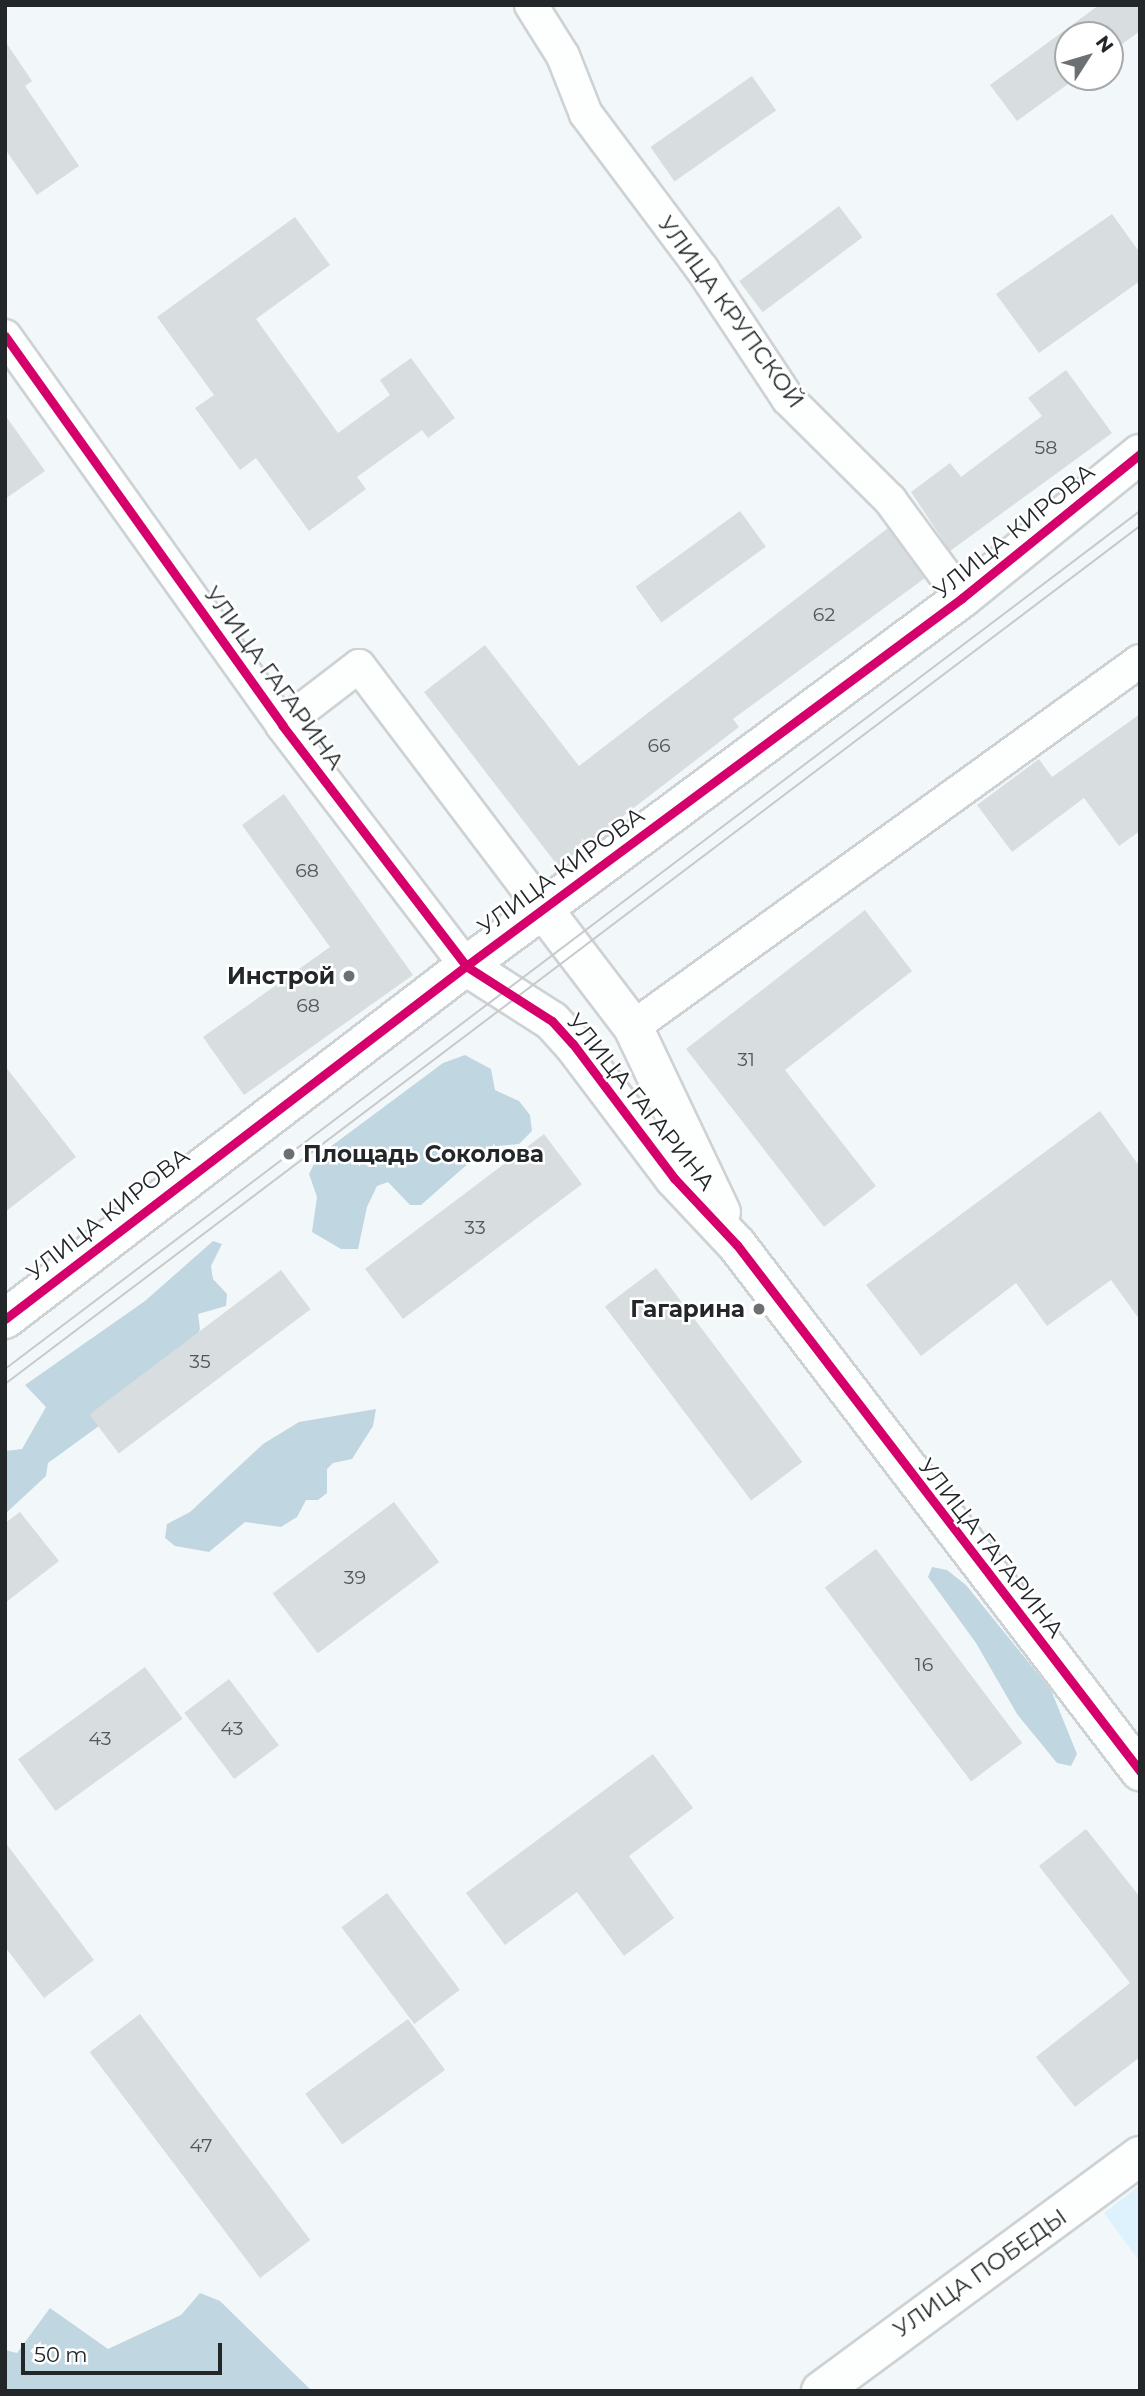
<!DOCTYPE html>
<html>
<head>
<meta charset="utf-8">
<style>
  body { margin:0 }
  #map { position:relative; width:1145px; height:2396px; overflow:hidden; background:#f2f8fa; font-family:Montserrat,sans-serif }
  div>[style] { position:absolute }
  .green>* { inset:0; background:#ddf2fc }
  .forest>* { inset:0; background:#c0d6e0 }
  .building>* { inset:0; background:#d8dddf; transform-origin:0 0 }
  .roads { filter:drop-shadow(2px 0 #ced2d4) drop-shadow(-2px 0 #ced2d4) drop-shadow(0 2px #ced2d4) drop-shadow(0 -2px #ced2d4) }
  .minor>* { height:32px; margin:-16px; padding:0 16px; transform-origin:16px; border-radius:16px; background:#fdfefe }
  .tertiary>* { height:38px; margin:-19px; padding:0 19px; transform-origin:19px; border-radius:19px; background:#fdfefe }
  .tram>* { height:2px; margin:-1px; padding:0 1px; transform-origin:1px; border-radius:1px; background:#c8c9ca }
  .cycleway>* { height:9px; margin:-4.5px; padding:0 4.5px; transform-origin:4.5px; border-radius:4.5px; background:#d6006c }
  .dots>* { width:19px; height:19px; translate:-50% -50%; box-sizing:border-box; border:4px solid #fff; border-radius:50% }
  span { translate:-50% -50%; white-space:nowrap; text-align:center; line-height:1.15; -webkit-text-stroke:5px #fff; paint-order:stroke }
  .number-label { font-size:19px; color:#525658 }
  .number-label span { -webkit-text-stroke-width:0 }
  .street-label { font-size:23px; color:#232729 }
  .poi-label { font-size:23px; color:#232729; font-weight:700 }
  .right { translate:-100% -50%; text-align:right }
  .left { translate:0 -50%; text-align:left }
  .frame { position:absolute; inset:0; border:7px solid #232729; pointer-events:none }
  .north { position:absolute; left:1054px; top:21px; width:70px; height:70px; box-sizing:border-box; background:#fff; border:2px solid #a7a9a9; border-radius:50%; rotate:53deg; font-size:19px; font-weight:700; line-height:28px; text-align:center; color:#232729 }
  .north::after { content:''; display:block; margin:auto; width:24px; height:32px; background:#6b7072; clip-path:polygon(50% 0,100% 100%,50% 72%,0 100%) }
  .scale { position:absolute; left:21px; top:2343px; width:201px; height:32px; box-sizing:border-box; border:4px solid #232729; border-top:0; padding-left:9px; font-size:21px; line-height:24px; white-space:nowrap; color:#232729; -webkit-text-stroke:5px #fff; paint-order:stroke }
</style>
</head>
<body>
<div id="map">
  <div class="green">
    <i style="clip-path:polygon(1140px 2185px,1140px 2262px,1104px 2213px)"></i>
  </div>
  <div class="forest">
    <i style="clip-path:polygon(465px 1055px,491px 1069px,495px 1090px,519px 1101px,530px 1115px,532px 1131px,519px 1144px,487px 1147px,421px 1205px,410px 1205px,388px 1182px,377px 1186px,367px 1207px,358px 1249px,341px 1249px,312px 1232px,317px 1197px,309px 1174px,318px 1156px,443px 1063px)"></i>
    <i style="clip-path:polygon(213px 1241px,222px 1244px,211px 1266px,213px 1279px,227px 1294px,226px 1306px,198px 1314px,200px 1329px,187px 1362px,48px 1463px,46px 1476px,5px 1514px,5px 1451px,22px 1449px,46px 1407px,25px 1385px,145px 1301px)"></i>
    <i style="clip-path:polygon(376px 1409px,373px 1426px,352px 1459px,333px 1463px,327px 1469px,327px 1493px,318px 1500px,306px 1500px,297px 1517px,281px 1527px,245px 1522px,209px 1552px,175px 1546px,165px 1538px,167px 1524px,190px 1512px,263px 1444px,299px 1422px)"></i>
    <i style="clip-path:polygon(932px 1567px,947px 1570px,966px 1585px,1051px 1690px,1077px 1754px,1071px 1766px,1057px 1763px,1017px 1714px,976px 1643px,928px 1577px)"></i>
    <i style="clip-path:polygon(200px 2293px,220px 2301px,312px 2391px,5px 2391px,5px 2350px,17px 2353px,50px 2308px,108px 2349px,181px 2315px)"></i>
  </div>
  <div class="building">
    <i style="clip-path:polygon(1099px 5px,1140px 5px,1140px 31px,1110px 53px,1110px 35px,1068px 35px,1068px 84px,1017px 121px,990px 85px)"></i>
    <i style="clip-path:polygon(5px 41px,32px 81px,25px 86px,79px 166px,37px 195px,5px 149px)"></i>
    <i style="left:752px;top:76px;width:42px;height:124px;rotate:55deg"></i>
    <i style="left:839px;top:206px;width:39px;height:125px;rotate:53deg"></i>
    <i style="clip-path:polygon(1112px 214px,1140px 253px,1140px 281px,1039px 353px,996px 294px)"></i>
    <i style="clip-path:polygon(295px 217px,330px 265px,256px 319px,338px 433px,390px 395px,380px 380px,411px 358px,455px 418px,428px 438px,422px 430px,357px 477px,366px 489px,309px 531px,256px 458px,240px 470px,195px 408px,214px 395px,157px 317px)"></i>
    <i style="clip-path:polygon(1066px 370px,1112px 433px,950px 551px,911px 492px,950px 463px,961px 477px,1042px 416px,1028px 398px)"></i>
    <i style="clip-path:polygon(5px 415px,45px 471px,5px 499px)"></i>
    <i style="left:740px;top:511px;width:44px;height:129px;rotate:54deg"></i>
    <i style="clip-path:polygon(888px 528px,925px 578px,733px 719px,739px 727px,558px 866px,424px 692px,485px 645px,579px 766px)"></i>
    <i style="clip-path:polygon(1140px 714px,1140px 831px,1119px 846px,1084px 798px,1012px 852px,977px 805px,1039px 759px,1052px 777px)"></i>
    <i style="clip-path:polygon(284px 794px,413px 975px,244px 1095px,203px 1037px,330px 947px,242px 825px)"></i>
    <i style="clip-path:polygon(865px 910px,912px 971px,785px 1070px,876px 1186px,824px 1227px,686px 1049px)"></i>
    <i style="clip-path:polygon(5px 1066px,76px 1157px,5px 1212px)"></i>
    <i style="clip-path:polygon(1100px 1111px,1140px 1167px,1140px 1320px,1111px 1280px,1047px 1326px,1016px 1283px,921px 1356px,866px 1285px)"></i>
    <i style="left:544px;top:1134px;width:63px;height:224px;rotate:53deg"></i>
    <i style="left:656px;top:1268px;width:243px;height:64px;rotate:53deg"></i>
    <i style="left:281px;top:1270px;width:49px;height:240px;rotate:53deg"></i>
    <i style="left:394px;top:1502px;width:75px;height:152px;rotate:53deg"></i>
    <i style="clip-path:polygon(20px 1512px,59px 1561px,5px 1603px,5px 1523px)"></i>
    <i style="left:876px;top:1549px;width:243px;height:64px;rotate:53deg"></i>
    <i style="left:145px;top:1667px;width:64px;height:157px;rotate:54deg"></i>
    <i style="left:229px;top:1679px;width:83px;height:56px;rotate:53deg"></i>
    <i style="clip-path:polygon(653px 1754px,693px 1808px,629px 1856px,674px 1918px,624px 1956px,577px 1892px,505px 1945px,466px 1893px)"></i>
    <i style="clip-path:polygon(1086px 1829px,1140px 1897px,1140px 2057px,1075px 2107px,1036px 2057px,1130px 1983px,1039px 1866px)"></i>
    <i style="clip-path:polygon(5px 1842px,94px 1960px,44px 1998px,5px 1947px)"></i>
    <i style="left:387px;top:1893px;width:121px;height:57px;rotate:53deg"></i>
    <i style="left:140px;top:2014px;width:283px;height:63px;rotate:53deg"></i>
    <i style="left:408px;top:2019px;width:63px;height:127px;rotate:54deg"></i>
  </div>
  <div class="roads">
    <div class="minor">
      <i style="left:531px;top:5px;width:60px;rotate:57.9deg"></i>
      <i style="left:563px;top:56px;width:62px;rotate:68.4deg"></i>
      <i style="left:586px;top:114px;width:194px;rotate:53.2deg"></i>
      <i style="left:702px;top:269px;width:156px;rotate:56.5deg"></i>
      <i style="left:788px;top:399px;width:144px;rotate:44.7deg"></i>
      <i style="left:890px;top:500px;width:122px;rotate:53.7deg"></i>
      <i style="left:5px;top:336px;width:478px;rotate:54.5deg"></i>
      <i style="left:282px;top:725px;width:303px;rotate:52.6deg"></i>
      <i style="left:282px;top:725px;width:97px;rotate:-37.5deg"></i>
      <i style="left:359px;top:666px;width:305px;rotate:52.9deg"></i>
      <i style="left:633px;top:1027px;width:625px;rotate:-35.83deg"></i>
    </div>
    <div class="tertiary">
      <i style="left:543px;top:909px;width:148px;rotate:52.7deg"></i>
      <i style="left:633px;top:1027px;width:205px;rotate:64.6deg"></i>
      <i style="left:466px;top:966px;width:102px;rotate:32.6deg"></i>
      <i style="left:552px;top:1021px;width:31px;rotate:48deg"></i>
      <i style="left:573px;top:1044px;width:168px;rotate:53deg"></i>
      <i style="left:674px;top:1178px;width:92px;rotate:46.8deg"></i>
      <i style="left:737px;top:1245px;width:663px;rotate:52.54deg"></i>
      <i style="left:5px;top:1319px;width:581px;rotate:-37.44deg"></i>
      <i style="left:466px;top:966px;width:618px;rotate:-36.57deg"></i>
      <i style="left:962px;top:598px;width:229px;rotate:-39deg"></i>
      <i style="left:821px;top:2391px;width:396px;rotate:-36.4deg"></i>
    </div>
  </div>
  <div class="tram">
    <i style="left:5px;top:1369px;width:1423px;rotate:-37.09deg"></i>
    <i style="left:5px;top:1384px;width:1423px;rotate:-37.09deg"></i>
  </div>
  <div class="cycleway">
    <i style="left:5px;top:336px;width:478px;rotate:54.5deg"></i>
    <i style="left:282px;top:725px;width:303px;rotate:52.6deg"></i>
    <i style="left:466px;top:966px;width:102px;rotate:32.6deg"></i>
    <i style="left:552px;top:1021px;width:31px;rotate:48deg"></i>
    <i style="left:573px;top:1044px;width:168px;rotate:53deg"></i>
    <i style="left:674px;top:1178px;width:92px;rotate:46.8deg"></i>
    <i style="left:737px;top:1245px;width:663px;rotate:52.54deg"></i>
    <i style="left:5px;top:1319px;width:581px;rotate:-37.44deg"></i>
    <i style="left:466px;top:966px;width:618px;rotate:-36.57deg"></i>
    <i style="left:962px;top:598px;width:229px;rotate:-39deg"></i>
  </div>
  <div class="dots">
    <i style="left:349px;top:976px;background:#6b7072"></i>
    <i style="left:289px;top:1154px;background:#6b7072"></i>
    <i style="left:759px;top:1309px;background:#6b7072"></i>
  </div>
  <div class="number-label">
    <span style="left:1046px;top:448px">58</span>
    <span style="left:824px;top:615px">62</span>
    <span style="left:659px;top:746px">66</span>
    <span style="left:307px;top:871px">68</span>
    <span style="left:308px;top:1006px">68</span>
    <span style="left:746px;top:1060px">31</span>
    <span style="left:475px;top:1228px">33</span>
    <span style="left:200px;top:1362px">35</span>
    <span style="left:355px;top:1578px">39</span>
    <span style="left:924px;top:1665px">16</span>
    <span style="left:232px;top:1729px">43</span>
    <span style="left:100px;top:1739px">43</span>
    <span style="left:201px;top:2146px">47</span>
  </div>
  <div class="street-label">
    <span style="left:731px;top:312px;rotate:54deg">УЛИЦА КРУПСКОЙ</span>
    <span style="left:1014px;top:531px;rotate:-39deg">УЛИЦА КИРОВА</span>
    <span style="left:274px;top:678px;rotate:54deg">УЛИЦА ГАГАРИНА</span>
    <span style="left:561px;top:871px;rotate:-36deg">УЛИЦА КИРОВА</span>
    <span style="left:641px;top:1102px;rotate:51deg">УЛИЦА ГАГАРИНА</span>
    <span style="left:108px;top:1214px;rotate:-38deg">УЛИЦА КИРОВА</span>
    <span style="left:991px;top:1548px;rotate:52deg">УЛИЦА ГАГАРИНА</span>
    <span style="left:980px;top:2273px;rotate:-35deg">УЛИЦА ПОБЕДЫ</span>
  </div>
  <div class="poi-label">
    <span class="right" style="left:335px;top:976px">Инстрой</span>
    <span class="left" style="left:303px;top:1154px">Площадь Соколова</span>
    <span class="right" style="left:745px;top:1309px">Гагарина</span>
  </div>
  <div class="frame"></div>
  <div class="north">N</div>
  <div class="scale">50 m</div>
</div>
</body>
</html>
